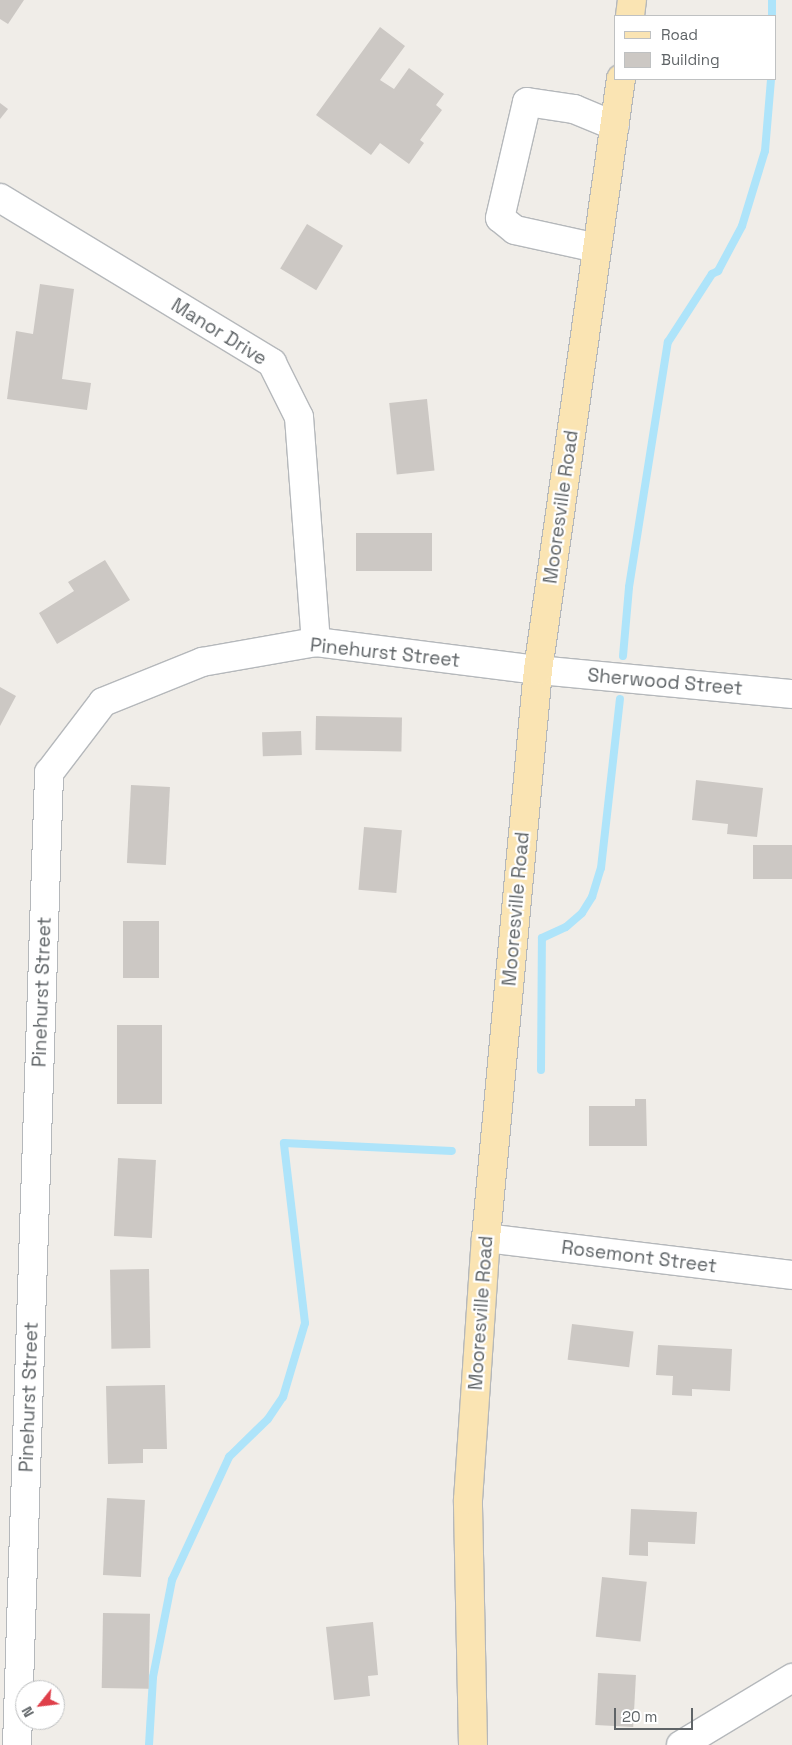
<!DOCTYPE html>
<html>
<head>
<meta charset="utf-8">
<style>
  body { margin:0 }
  #map { position:relative; width:792px; height:1745px; overflow:hidden; background:#f0ede8; font-family:"Space Grotesk",sans-serif }
  div>[style] { position:absolute }
  .stream>* { height:8px; margin:-4px; padding:0 4px; transform-origin:4px; border-radius:4px; background:#aee4fa }
  .building>* { inset:0; background:#ccc8c4; transform-origin:0 0 }
  .roads { filter:drop-shadow(1px 0 #b5b8bb) drop-shadow(-1px 0 #b5b8bb) drop-shadow(0 1px #b5b8bb) drop-shadow(0 -1px #b5b8bb) }
  .minor>* { height:28px; margin:-14px; padding:0 14px; transform-origin:14px; border-radius:14px; background:#fff }
  .major>* { height:28px; margin:-14px; padding:0 14px; transform-origin:14px; border-radius:14px; background:#fae4b3 }
  span { translate:-50% -50%; white-space:nowrap; text-align:center; line-height:1.15; -webkit-text-stroke:4.5px #fff; paint-order:stroke }
  .street-label { font-size:19px; color:#5f6467 }
  .legend { position:absolute; left:614px; top:15px; width:162px; height:65px; box-sizing:border-box; background:#fff; border:1px solid #bfc1c2; margin:0; padding:6px 9px; list-style:none; font-size:15px; color:#5f6467 }
  .legend li { display:flex; align-items:center; gap:10px; height:25px }
  .legend b { width:25px; border:1px solid #bfc1c2 }
  .north { position:absolute; left:15px; top:1680px; width:50px; height:50px; box-sizing:border-box; background:#fff; border:1px solid #bfc1c2; border-radius:50%; rotate:241deg; font-size:14px; font-weight:700; line-height:20px; text-align:center; color:#5f6467 }
  .north::after { content:''; display:block; margin:auto; width:18px; height:22px; background:#df3f4a; clip-path:polygon(50% 0,100% 100%,50% 72%,0 100%) }
  .scale { position:absolute; left:614px; top:1708px; width:79px; height:22px; box-sizing:border-box; border:2px solid #5f6467; border-top:0; padding-left:6px; font-size:15px; line-height:18px; white-space:nowrap; color:#5f6467; -webkit-text-stroke:4px #fff; paint-order:stroke }
</style>
</head>
<body>
<div id="map">
  <div class="stream">
    <i style="left:772px;top:0;width:16px;rotate:90deg"></i>
    <i style="left:623px;top:656px;width:69px;rotate:-85deg"></i>
    <i style="left:629px;top:587px;width:248px;rotate:-81deg"></i>
    <i style="left:668px;top:342px;width:81px;rotate:-57.1deg"></i>
    <i style="left:712px;top:274px;width:7px;rotate:-27deg"></i>
    <i style="left:718px;top:271px;width:51px;rotate:-61.9deg"></i>
    <i style="left:742px;top:226px;width:78px;rotate:-73deg"></i>
    <i style="left:765px;top:151px;width:72px;rotate:-85.2deg"></i>
    <i style="left:541px;top:1070px;width:132px;rotate:-89.6deg"></i>
    <i style="left:542px;top:938px;width:26px;rotate:-25deg"></i>
    <i style="left:566px;top:927px;width:21px;rotate:-41deg"></i>
    <i style="left:582px;top:913px;width:19px;rotate:-58deg"></i>
    <i style="left:592px;top:897px;width:30px;rotate:-73deg"></i>
    <i style="left:601px;top:868px;width:170px;rotate:-83.6deg"></i>
    <i style="left:149px;top:1745px;width:68px;rotate:-86.6deg"></i>
    <i style="left:153px;top:1677px;width:99px;rotate:-78.9deg"></i>
    <i style="left:172px;top:1580px;width:136px;rotate:-65.1deg"></i>
    <i style="left:229px;top:1457px;width:54px;rotate:-44.3deg"></i>
    <i style="left:268px;top:1419px;width:27px;rotate:-56deg"></i>
    <i style="left:283px;top:1397px;width:77px;rotate:-73.4deg"></i>
    <i style="left:305px;top:1323px;width:181px;rotate:-96.7deg"></i>
    <i style="left:284px;top:1143px;width:168px;rotate:2.7deg"></i>
  </div>
  <div class="building">
    <i style="clip-path:polygon(0 0,24px 0,8px 24px,0 19px)"></i>
    <i style="clip-path:polygon(380px 27px,405px 46px,380px 80px,394px 89px,409px 68px,444px 94px,436px 105px,442px 110px,420px 140px,424px 143px,409px 164px,380px 143px,371px 155px,316px 115px)"></i>
    <i style="clip-path:polygon(0 103px,8px 109px,0 119px)"></i>
    <i style="left:307px;top:224px;width:42px;height:52px;rotate:31deg"></i>
    <i style="clip-path:polygon(40px 284px,74px 289px,62px 379px,91px 383px,87px 410px,7px 399px,16px 331px,33px 334px)"></i>
    <i style="left:427px;top:399px;width:72px;height:38px;rotate:84deg"></i>
    <i style="left:356px;top:533px;width:76px;height:38px"></i>
    <i style="clip-path:polygon(105px 560px,130px 600px,57px 644px,39px 613px,74px 591px,68px 582px)"></i>
    <i style="clip-path:polygon(0 687px,16px 696px,0 726px)"></i>
    <i style="left:316px;top:716px;width:86px;height:34px;rotate:1deg"></i>
    <i style="left:301px;top:731px;width:24px;height:39px;rotate:88deg"></i>
    <i style="clip-path:polygon(696px 780px,763px 788px,757px 837px,727px 834px,728px 824px,692px 820px)"></i>
    <i style="left:131px;top:785px;width:39px;height:78px;rotate:3deg"></i>
    <i style="left:364px;top:827px;width:38px;height:63px;rotate:5deg"></i>
    <i style="left:753px;top:845px;width:39px;height:34px"></i>
    <i style="left:123px;top:921px;width:36px;height:57px"></i>
    <i style="left:117px;top:1025px;width:45px;height:79px"></i>
    <i style="clip-path:polygon(635px 1099px,646px 1099px,647px 1146px,589px 1146px,589px 1106px,635px 1106px)"></i>
    <i style="left:118px;top:1158px;width:38px;height:78px;rotate:3deg"></i>
    <i style="left:149px;top:1269px;width:79px;height:39px;rotate:89deg"></i>
    <i style="left:572px;top:1324px;width:62px;height:36px;rotate:7deg"></i>
    <i style="clip-path:polygon(658px 1345px,732px 1349px,730px 1391px,692px 1389px,692px 1396px,672px 1395px,673px 1376px,656px 1375px)"></i>
    <i style="clip-path:polygon(165px 1385px,167px 1449px,143px 1449px,143px 1463px,108px 1464px,106px 1386px)"></i>
    <i style="left:107px;top:1498px;width:38px;height:77px;rotate:3deg"></i>
    <i style="clip-path:polygon(631px 1509px,697px 1512px,695px 1544px,648px 1542px,648px 1556px,629px 1555px)"></i>
    <i style="left:602px;top:1577px;width:45px;height:60px;rotate:6deg"></i>
    <i style="left:103px;top:1613px;width:47px;height:75px;rotate:1deg"></i>
    <i style="clip-path:polygon(373px 1622px,378px 1675px,368px 1676px,370px 1696px,334px 1700px,326px 1627px)"></i>
    <i style="left:598px;top:1673px;width:38px;height:52px;rotate:3deg"></i>
  </div>
  <div class="roads">
    <div class="minor">
      <i style="left:0;top:198px;width:318px;rotate:31.2deg"></i>
      <i style="left:272px;top:363px;width:60px;rotate:63.4deg"></i>
      <i style="left:299px;top:417px;width:226px;rotate:85.7deg"></i>
      <i style="left:597px;top:248px;width:84px;rotate:-167.6deg"></i>
      <i style="left:515px;top:230px;width:19px;rotate:-141deg"></i>
      <i style="left:500px;top:218px;width:119px;rotate:-76.9deg"></i>
      <i style="left:527px;top:102px;width:48px;rotate:8.5deg"></i>
      <i style="left:574px;top:109px;width:44px;rotate:22.5deg"></i>
      <i style="left:486px;top:1238px;width:308px;rotate:6.9deg"></i>
      <i style="left:17px;top:1745px;width:973px;rotate:-88.11deg"></i>
      <i style="left:49px;top:773px;width:89px;rotate:-52.7deg"></i>
      <i style="left:103px;top:702px;width:107px;rotate:-22deg"></i>
      <i style="left:202px;top:662px;width:116px;rotate:-10deg"></i>
      <i style="left:316px;top:642px;width:224px;rotate:7.2deg"></i>
      <i style="left:538px;top:670px;width:255px;rotate:5.4deg"></i>
      <i style="left:681px;top:1745px;width:130px;rotate:-31.1deg"></i>
    </div>
    <div class="major">
      <i style="left:630px;top:16px;width:16px;rotate:-83deg"></i>
      <i style="left:473px;top:1745px;width:245px;rotate:-91.2deg"></i>
      <i style="left:468px;top:1500px;width:263px;rotate:-86.1deg"></i>
      <i style="left:486px;top:1238px;width:570px;rotate:-84.77deg"></i>
      <i style="left:538px;top:670px;width:597px;rotate:-82.01deg"></i>
    </div>
  </div>
  <div class="street-label">
    <span style="left:219px;top:332px;rotate:32deg">Manor Drive</span>
    <span style="left:561px;top:507px;rotate:-82deg">Mooresville Road</span>
    <span style="left:385px;top:653px;rotate:6deg">Pinehurst Street</span>
    <span style="left:665px;top:682px;rotate:5deg">Sherwood Street</span>
    <span style="left:516px;top:909px;rotate:-85deg">Mooresville Road</span>
    <span style="left:42px;top:992px;rotate:-88deg">Pinehurst Street</span>
    <span style="left:639px;top:1257px;rotate:7deg">Rosemont Street</span>
    <span style="left:481px;top:1313px;rotate:-86deg">Mooresville Road</span>
    <span style="left:29px;top:1397px;rotate:-88deg">Pinehurst Street</span>
  </div>
  <ul class="legend">
  <li><b style="height:6px;background:#fae4b3"></b>Road</li>
  <li><b style="height:14px;background:#ccc8c4"></b>Building</li>
  </ul>
  <div class="north">N</div>
  <div class="scale">20 m</div>
</div>
</body>
</html>
